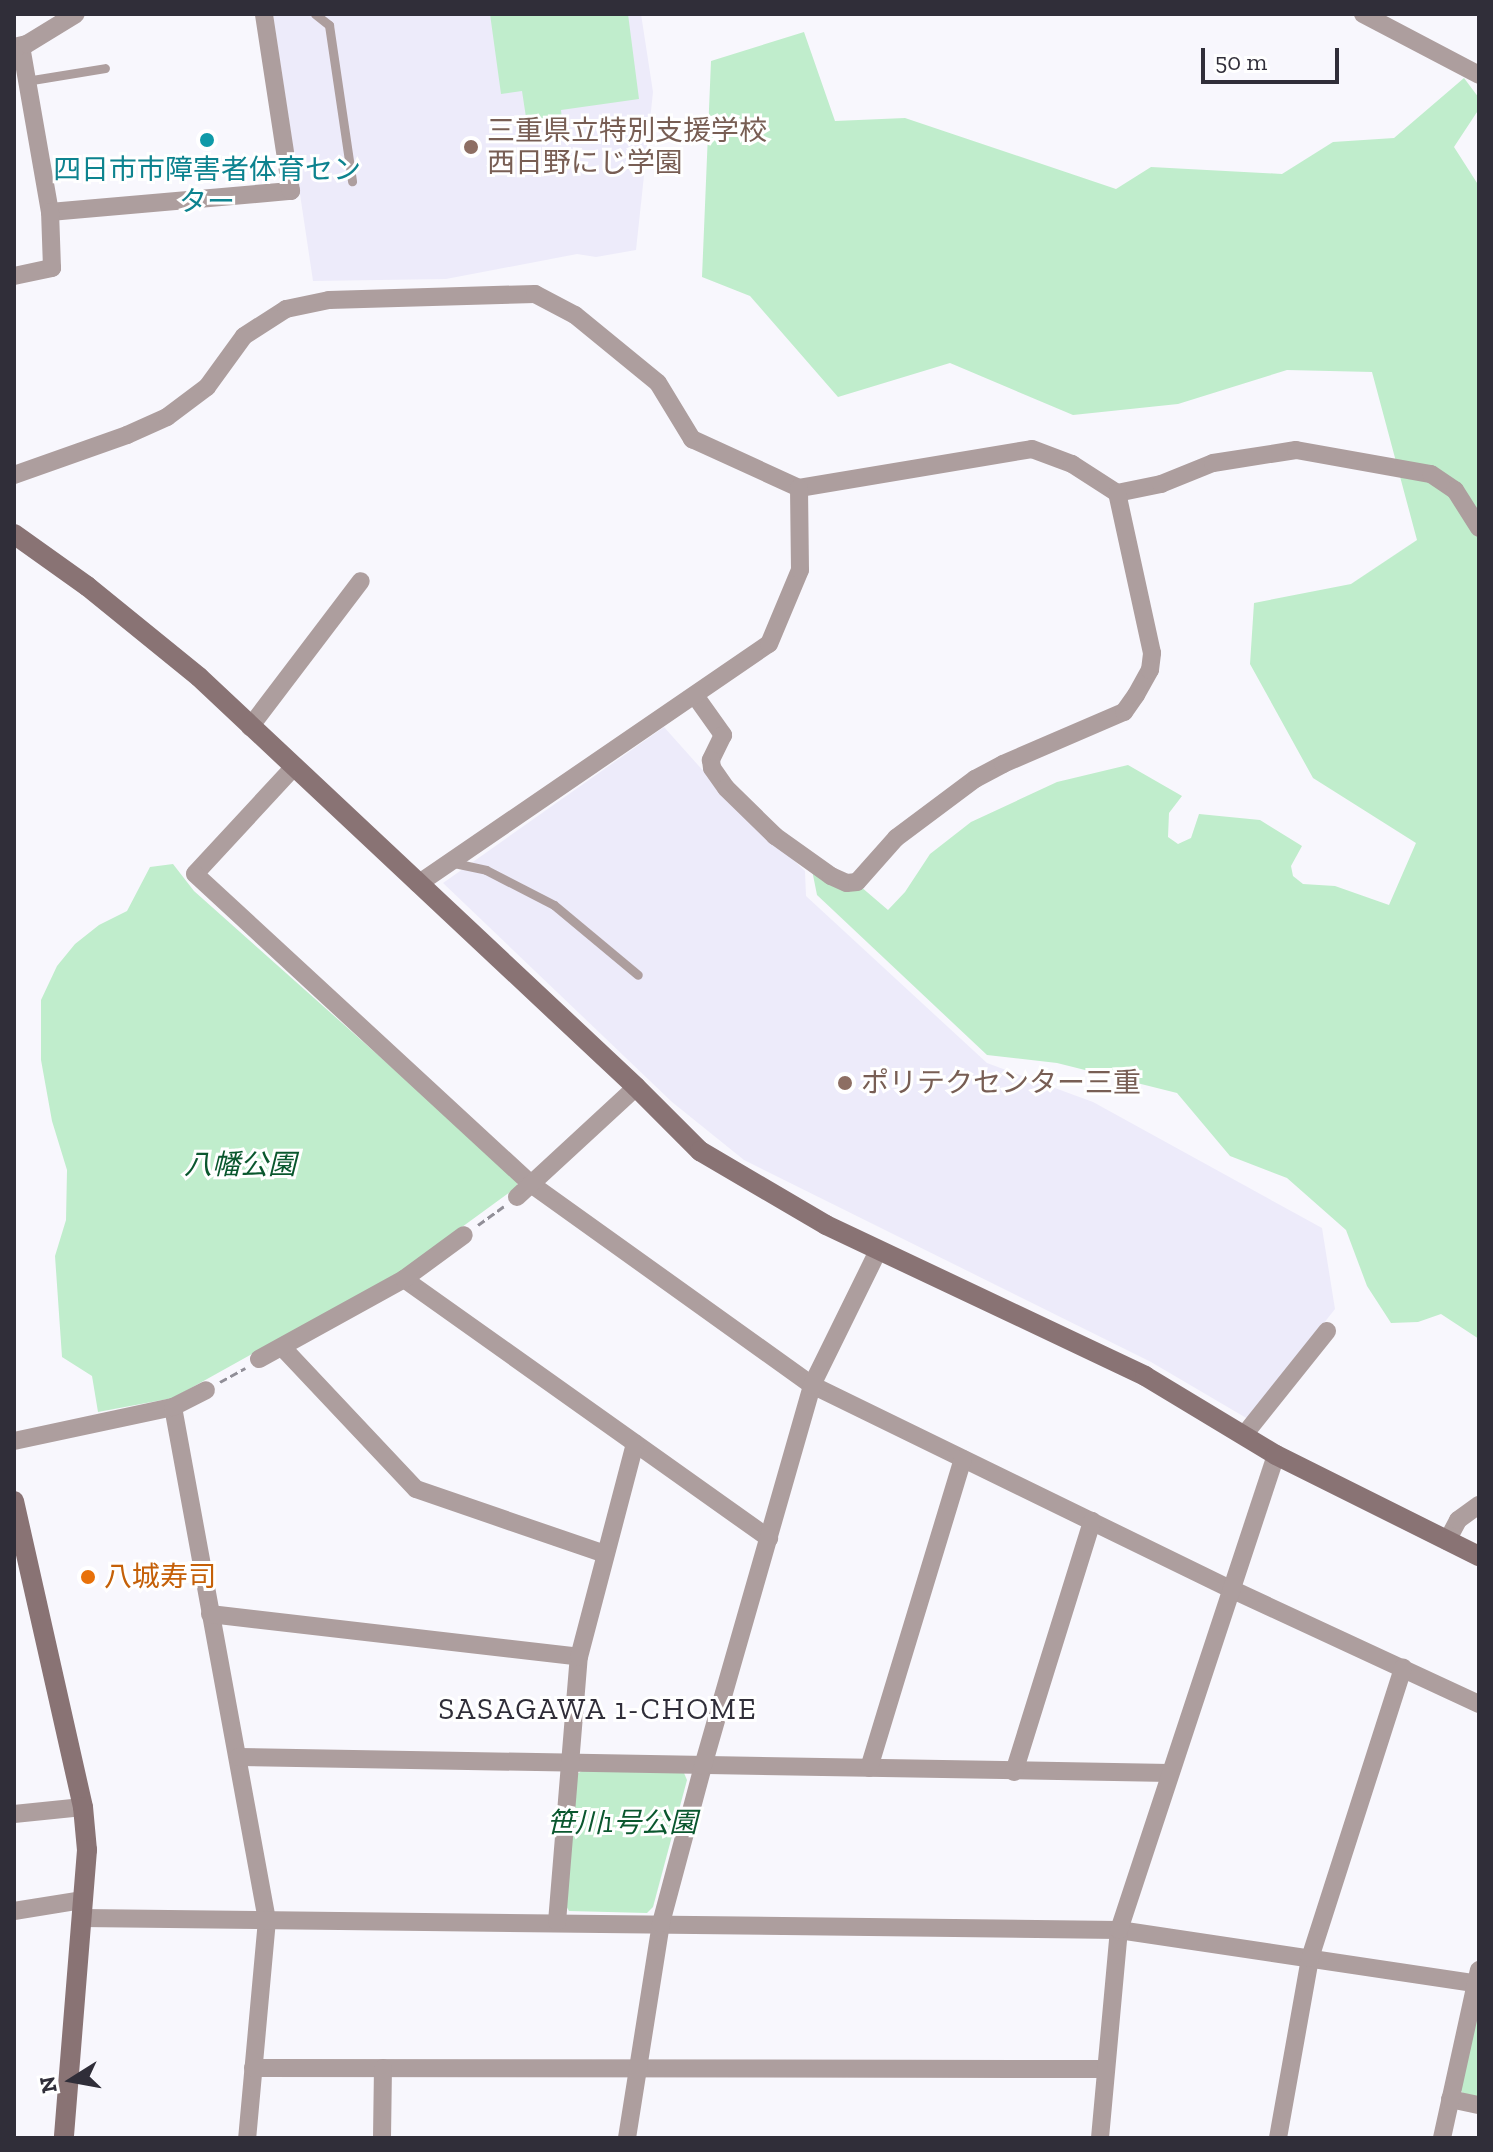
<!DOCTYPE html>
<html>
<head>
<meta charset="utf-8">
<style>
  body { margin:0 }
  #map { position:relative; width:1493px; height:2152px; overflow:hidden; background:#f8f7fd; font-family:"Zilla Slab","Noto Sans JP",serif }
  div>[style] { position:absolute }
  .built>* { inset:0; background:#edebfa }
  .green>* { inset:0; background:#c0edcc }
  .path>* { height:3px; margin-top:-1.5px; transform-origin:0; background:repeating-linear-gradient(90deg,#918f98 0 8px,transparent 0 12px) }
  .lane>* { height:9px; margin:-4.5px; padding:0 4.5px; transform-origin:4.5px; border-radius:4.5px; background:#ad9e9e }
  .street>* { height:18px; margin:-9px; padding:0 9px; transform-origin:9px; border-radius:9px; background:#ad9e9e }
  .secondary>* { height:20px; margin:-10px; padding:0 10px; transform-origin:10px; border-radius:10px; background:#897374 }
  .dots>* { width:22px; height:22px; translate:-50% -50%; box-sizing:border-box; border:4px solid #fff; border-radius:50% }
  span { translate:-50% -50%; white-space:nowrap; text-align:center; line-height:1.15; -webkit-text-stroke:6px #fff; paint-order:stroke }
  .education-label { font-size:28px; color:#785e54 }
  .left { translate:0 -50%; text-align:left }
  .culture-label { font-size:28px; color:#0d838f }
  .park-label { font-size:28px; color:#0a572e; font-style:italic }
  .food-label { font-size:28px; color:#c56008 }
  .neighbourhood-label { font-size:30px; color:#302e39; letter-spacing:2px }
  .frame { position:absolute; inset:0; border:16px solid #302e39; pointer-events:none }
  .north { position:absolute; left:32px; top:2040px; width:80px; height:80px; -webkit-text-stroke:6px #fff; paint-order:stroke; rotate:259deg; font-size:22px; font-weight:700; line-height:32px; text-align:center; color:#302e39 }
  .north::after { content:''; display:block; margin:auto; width:28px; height:36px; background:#302e39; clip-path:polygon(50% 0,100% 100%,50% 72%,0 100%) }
  .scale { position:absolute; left:1201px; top:48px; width:138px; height:36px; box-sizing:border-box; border:4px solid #302e39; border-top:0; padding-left:10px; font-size:24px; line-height:28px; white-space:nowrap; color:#302e39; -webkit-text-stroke:6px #fff; paint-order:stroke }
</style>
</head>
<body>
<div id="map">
  <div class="built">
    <i style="clip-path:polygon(273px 14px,641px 14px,653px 92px,636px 250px,596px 257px,577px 254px,446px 279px,313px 281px)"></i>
    <i style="clip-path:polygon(664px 727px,723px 793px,805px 871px,806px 896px,987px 1063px,1093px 1102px,1322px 1228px,1335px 1309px,1248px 1419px,1151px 1362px,744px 1160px,672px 1102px,443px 883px)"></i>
  </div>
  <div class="green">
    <i style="clip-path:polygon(490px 14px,628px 14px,639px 99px,561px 110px,562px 119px,527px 124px,522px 91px,501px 94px)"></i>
    <i style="clip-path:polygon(804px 32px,835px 121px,905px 118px,1116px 189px,1151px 167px,1282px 174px,1333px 142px,1394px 138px,1464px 78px,1479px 98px,1479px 109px,1454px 147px,1479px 186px,1479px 1339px,1441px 1314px,1418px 1322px,1391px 1323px,1367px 1286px,1346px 1230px,1287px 1178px,1230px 1156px,1177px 1093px,1057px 1063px,987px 1055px,817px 895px,812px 870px,860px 886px,888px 910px,905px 892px,930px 854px,971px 822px,1057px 782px,1128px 765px,1182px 796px,1169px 813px,1168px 837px,1178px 844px,1191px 838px,1199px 814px,1260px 820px,1302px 846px,1291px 866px,1293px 876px,1303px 884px,1335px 886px,1389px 905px,1416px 843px,1313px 778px,1250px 664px,1254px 603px,1351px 584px,1417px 540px,1372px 372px,1287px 370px,1178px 404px,1073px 415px,950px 363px,838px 397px,750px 296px,702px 277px,711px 61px)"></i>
    <i style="clip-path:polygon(173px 864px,194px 891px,517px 1179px,517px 1187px,403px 1270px,173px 1398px,98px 1412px,92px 1376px,62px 1357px,55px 1256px,66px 1220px,67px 1170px,52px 1121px,41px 1060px,41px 1000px,57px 966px,75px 944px,99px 925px,127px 911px,150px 867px)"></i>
    <i style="clip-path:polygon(582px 1771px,684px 1773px,687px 1780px,653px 1907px,647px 1913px,569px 1911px,564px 1902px,575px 1775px)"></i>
    <i style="clip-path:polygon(1479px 2004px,1479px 2098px,1464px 2095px,1460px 2089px)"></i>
  </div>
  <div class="path">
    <i style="left:478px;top:1225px;width:32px;rotate:-36deg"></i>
    <i style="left:220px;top:1382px;width:29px;rotate:-29deg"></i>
  </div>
  <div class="lane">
    <i style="left:315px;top:14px;width:18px;rotate:38deg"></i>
    <i style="left:329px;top:25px;width:158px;rotate:81.6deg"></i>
    <i style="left:26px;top:81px;width:80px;rotate:-9.3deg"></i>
    <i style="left:454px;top:863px;width:33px;rotate:12deg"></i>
    <i style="left:486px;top:870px;width:76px;rotate:27.2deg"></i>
    <i style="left:554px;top:905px;width:109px;rotate:39.8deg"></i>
  </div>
  <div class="street">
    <i style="left:1363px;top:14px;width:131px;rotate:27.7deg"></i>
    <i style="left:21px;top:46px;width:169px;rotate:80.1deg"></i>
    <i style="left:50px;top:212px;width:242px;rotate:-5deg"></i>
    <i style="left:291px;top:191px;width:179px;rotate:-98.7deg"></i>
    <i style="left:14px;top:47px;width:13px;rotate:-13deg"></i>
    <i style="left:27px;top:44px;width:57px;rotate:-31.5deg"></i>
    <i style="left:14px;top:276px;width:39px;rotate:-12deg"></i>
    <i style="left:52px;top:268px;width:56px;rotate:-92deg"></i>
    <i style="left:14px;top:475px;width:120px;rotate:-19.5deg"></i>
    <i style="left:127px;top:435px;width:44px;rotate:-24.2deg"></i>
    <i style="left:167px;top:417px;width:50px;rotate:-36.9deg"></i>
    <i style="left:207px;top:387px;width:63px;rotate:-54deg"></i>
    <i style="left:244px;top:336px;width:50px;rotate:-32.7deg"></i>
    <i style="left:286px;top:309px;width:44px;rotate:-11.8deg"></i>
    <i style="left:329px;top:300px;width:206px;rotate:-1.7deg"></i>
    <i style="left:535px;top:294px;width:45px;rotate:27.7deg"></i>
    <i style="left:575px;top:315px;width:107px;rotate:39.3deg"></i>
    <i style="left:658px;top:383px;width:66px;rotate:58.7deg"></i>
    <i style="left:692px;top:439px;width:118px;rotate:24.6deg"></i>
    <i style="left:799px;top:488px;width:236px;rotate:-9.5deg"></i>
    <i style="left:1032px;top:449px;width:43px;rotate:20.6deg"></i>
    <i style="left:1072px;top:464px;width:54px;rotate:32.8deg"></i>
    <i style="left:1117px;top:493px;width:45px;rotate:-11.6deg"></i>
    <i style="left:1161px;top:484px;width:56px;rotate:-22deg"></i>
    <i style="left:1213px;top:463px;width:84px;rotate:-8.9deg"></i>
    <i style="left:1296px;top:450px;width:137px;rotate:10.1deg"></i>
    <i style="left:1431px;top:474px;width:29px;rotate:34deg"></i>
    <i style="left:1455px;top:490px;width:45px;rotate:57.7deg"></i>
    <i style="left:696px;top:697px;width:47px;rotate:54.6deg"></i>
    <i style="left:723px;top:735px;width:28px;rotate:116deg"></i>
    <i style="left:711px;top:760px;width:8px;rotate:83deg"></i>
    <i style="left:712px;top:768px;width:24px;rotate:55deg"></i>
    <i style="left:726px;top:788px;width:69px;rotate:44.4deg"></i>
    <i style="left:775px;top:836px;width:69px;rotate:35.5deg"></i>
    <i style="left:831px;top:876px;width:17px;rotate:24deg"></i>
    <i style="left:847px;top:883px;width:10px;rotate:-6deg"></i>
    <i style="left:857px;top:882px;width:59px;rotate:-48.4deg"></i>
    <i style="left:896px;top:838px;width:99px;rotate:-36.8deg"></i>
    <i style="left:975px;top:779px;width:32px;rotate:-28deg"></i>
    <i style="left:1003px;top:764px;width:132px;rotate:-23.3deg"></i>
    <i style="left:1124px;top:712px;width:21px;rotate:-55deg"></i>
    <i style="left:1136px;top:695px;width:29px;rotate:-61deg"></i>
    <i style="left:1150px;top:670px;width:17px;rotate:-83deg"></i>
    <i style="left:1152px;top:653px;width:164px;rotate:-102.3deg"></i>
    <i style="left:250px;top:727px;width:183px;rotate:-52.8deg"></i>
    <i style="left:293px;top:768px;width:144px;rotate:132.8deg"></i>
    <i style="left:195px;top:874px;width:457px;rotate:42.7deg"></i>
    <i style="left:531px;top:1184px;width:345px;rotate:35.6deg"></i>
    <i style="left:812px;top:1385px;width:466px;rotate:26deg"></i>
    <i style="left:1231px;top:1589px;width:273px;rotate:24.9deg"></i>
    <i style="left:418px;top:884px;width:425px;rotate:-34.4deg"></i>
    <i style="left:769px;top:644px;width:80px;rotate:-67.3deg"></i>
    <i style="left:800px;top:570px;width:82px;rotate:-90.7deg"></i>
    <i style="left:517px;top:1197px;width:162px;rotate:-42.7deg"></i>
    <i style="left:404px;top:1279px;width:448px;rotate:35.4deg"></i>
    <i style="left:282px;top:1347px;width:195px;rotate:46.7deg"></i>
    <i style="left:416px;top:1489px;width:200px;rotate:19deg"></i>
    <i style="left:259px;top:1359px;width:166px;rotate:-28.9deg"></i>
    <i style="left:404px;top:1279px;width:74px;rotate:-36.3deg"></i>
    <i style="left:173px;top:1407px;width:522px;rotate:79.62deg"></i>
    <i style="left:267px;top:1920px;width:219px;rotate:95.2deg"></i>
    <i style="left:1244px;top:1435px;width:133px;rotate:-51.4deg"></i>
    <i style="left:14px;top:1441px;width:163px;rotate:-12.1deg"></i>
    <i style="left:173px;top:1407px;width:37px;rotate:-27deg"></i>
    <i style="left:1447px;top:1541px;width:24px;rotate:-62deg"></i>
    <i style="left:1458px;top:1520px;width:26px;rotate:-36deg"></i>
    <i style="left:210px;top:1614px;width:371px;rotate:6.6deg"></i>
    <i style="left:238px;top:1757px;width:932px;rotate:0.98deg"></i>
    <i style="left:869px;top:1768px;width:323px;rotate:-73.1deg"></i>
    <i style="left:1014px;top:1772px;width:263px;rotate:-72.7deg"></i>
    <i style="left:14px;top:1814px;width:69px;rotate:-5.8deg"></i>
    <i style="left:14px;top:1911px;width:70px;rotate:-9.1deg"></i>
    <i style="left:82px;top:1918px;width:1037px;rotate:0.66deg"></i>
    <i style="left:1119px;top:1930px;width:364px;rotate:8.5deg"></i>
    <i style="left:557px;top:1922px;width:266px;rotate:-85.3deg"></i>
    <i style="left:579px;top:1657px;width:221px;rotate:-75.3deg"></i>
    <i style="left:253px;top:2068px;width:853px;rotate:0.07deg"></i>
    <i style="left:1450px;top:2099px;width:30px;rotate:12deg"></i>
    <i style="left:382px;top:2138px;width:70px;rotate:-89.2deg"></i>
    <i style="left:627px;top:2138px;width:218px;rotate:-81deg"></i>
    <i style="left:661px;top:1923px;width:163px;rotate:-75deg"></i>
    <i style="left:703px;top:1766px;width:396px;rotate:-74deg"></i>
    <i style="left:812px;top:1385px;width:149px;rotate:-63.8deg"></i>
    <i style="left:1100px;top:2138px;width:209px;rotate:-84.8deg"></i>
    <i style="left:1119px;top:1930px;width:500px;rotate:-71.71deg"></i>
    <i style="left:1278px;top:2138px;width:183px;rotate:-79.9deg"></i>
    <i style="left:1310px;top:1958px;width:305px;rotate:-72.2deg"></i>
    <i style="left:1442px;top:2138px;width:172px;rotate:-77.6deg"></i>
  </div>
  <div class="secondary">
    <i style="left:14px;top:534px;width:90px;rotate:35.5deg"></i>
    <i style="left:87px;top:586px;width:144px;rotate:39.1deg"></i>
    <i style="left:199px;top:677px;width:599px;rotate:43.17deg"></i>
    <i style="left:636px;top:1087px;width:91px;rotate:45deg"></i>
    <i style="left:700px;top:1151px;width:146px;rotate:30.4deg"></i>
    <i style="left:826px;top:1225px;width:353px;rotate:25.3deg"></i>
    <i style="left:1145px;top:1376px;width:153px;rotate:31.1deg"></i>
    <i style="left:1276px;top:1455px;width:227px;rotate:26.5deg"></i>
    <i style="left:14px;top:1501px;width:314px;rotate:77.3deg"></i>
    <i style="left:83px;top:1807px;width:43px;rotate:84.7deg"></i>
    <i style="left:87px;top:1850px;width:289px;rotate:94.6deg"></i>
  </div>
  <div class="dots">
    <i style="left:207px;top:140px;background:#0f9aa8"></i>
    <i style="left:471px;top:147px;background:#8d6e63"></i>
    <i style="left:845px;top:1083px;background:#8d6e63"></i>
    <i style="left:88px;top:1577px;background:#e8710a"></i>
  </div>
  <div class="education-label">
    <span class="left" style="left:487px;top:147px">三重県立特別支援学校<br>西日野にじ学園</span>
    <span class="left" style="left:861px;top:1083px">ポリテクセンター三重</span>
  </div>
  <div class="culture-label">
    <span style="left:207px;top:186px">四日市市障害者体育セン<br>ター</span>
  </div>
  <div class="park-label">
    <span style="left:240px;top:1165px">八幡公園</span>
    <span style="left:622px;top:1823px">笹川1号公園</span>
  </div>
  <div class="food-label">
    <span class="left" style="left:104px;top:1577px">八城寿司</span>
  </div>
  <div class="neighbourhood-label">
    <span style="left:598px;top:1709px">SASAGAWA 1-CHOME</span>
  </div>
  <div class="frame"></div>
  <div class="north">N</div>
  <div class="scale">50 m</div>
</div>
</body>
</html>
